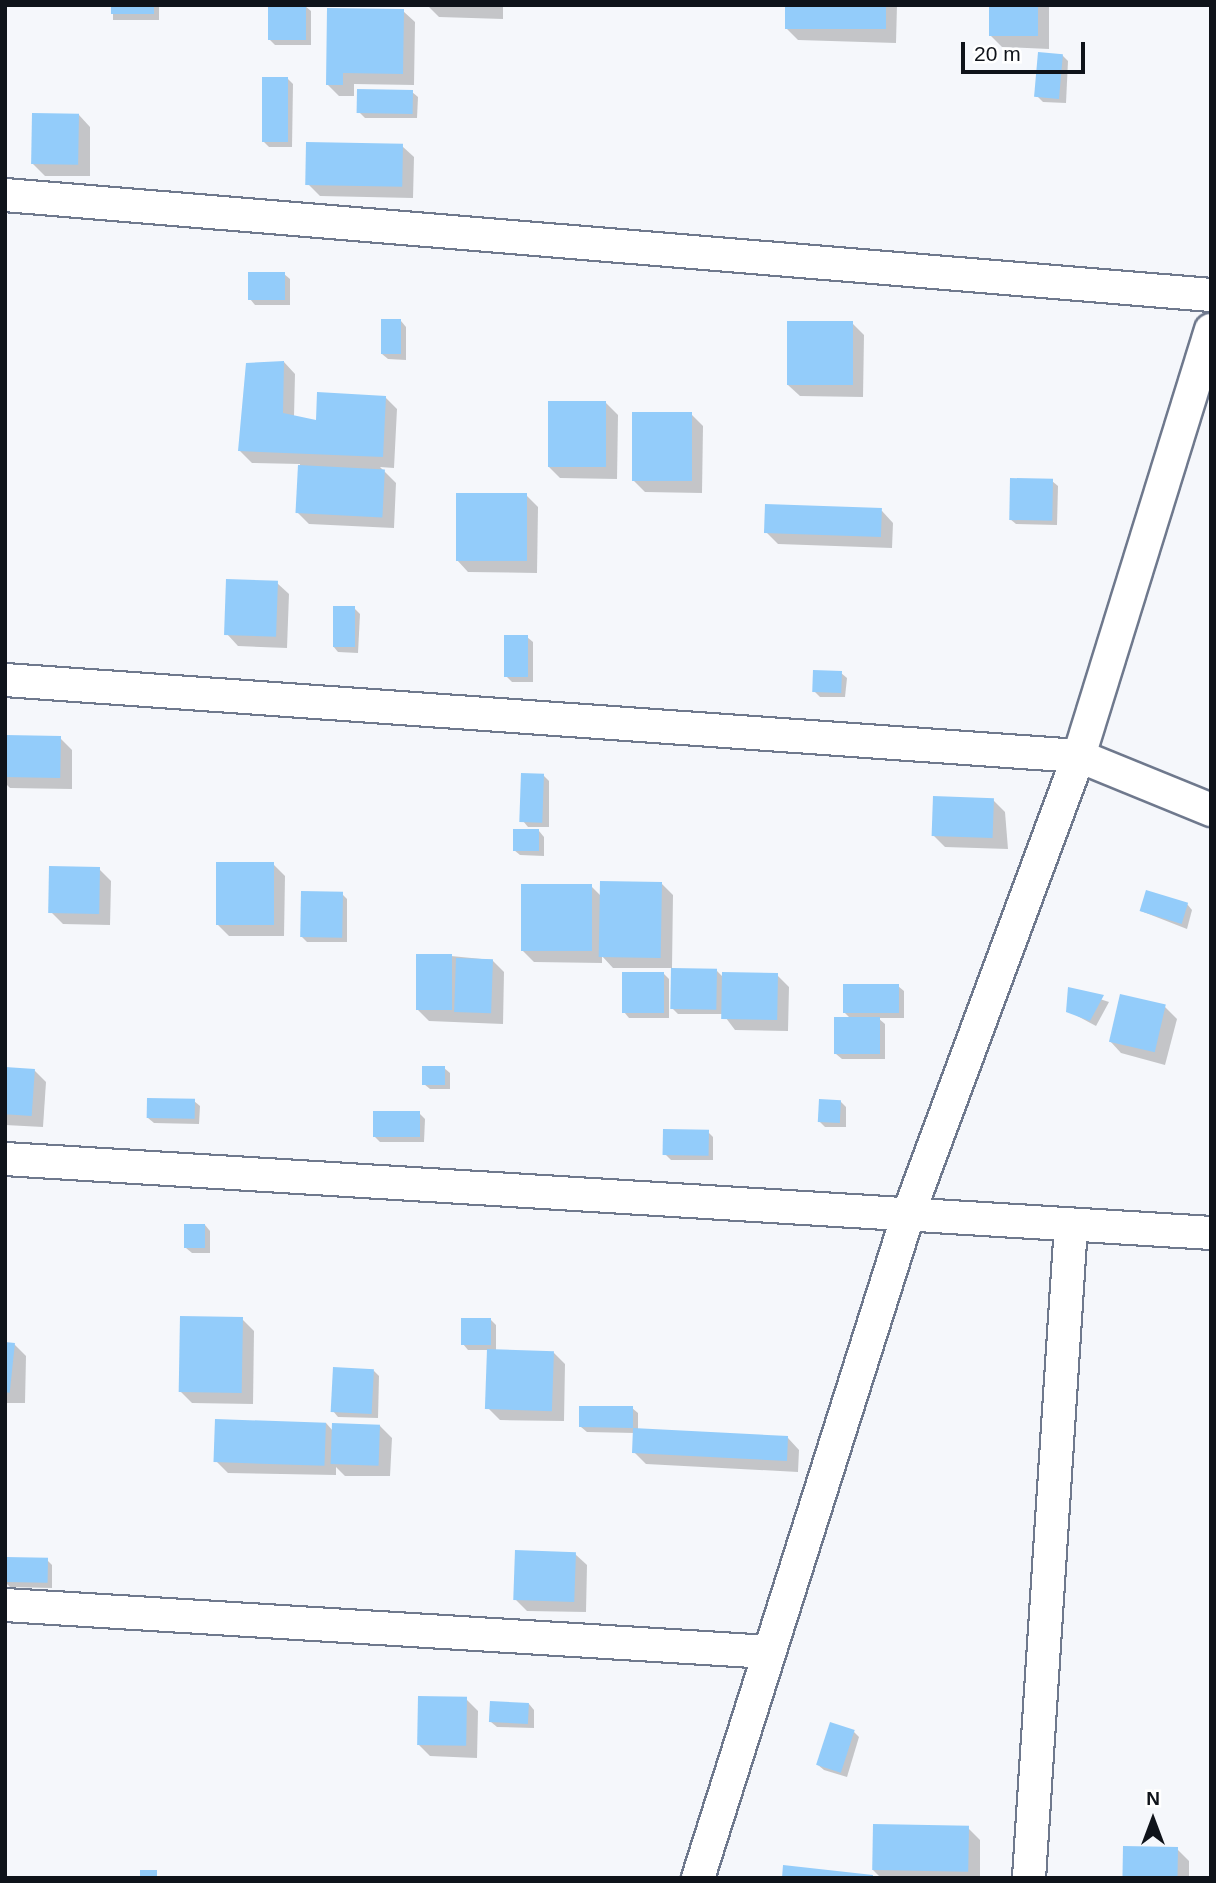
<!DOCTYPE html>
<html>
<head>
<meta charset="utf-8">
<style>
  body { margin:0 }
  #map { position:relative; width:1216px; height:1883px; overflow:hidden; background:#f5f7fb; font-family:Helvetica,sans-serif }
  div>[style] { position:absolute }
  .shadow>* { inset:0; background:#0003; transform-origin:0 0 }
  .building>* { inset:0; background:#93ccfa; transform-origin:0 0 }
  .roads { filter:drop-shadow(2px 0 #6f798d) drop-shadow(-2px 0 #6f798d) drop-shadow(0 2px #6f798d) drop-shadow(0 -2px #6f798d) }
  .street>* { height:32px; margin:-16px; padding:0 16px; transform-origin:16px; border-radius:16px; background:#fff }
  span { translate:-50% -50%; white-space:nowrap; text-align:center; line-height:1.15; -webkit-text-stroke:7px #fff; paint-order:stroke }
  .frame { position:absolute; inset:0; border:7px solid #0f131a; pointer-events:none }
  .north { position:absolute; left:1118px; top:1785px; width:70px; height:70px; -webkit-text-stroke:5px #fff; paint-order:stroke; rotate:0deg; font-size:19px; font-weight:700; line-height:28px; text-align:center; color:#0f131a }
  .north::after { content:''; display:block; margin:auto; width:24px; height:32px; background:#0f131a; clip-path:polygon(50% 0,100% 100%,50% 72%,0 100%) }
  .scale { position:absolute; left:961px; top:42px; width:124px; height:32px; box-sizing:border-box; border:4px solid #0f131a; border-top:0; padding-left:9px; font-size:21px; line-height:24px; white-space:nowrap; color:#0f131a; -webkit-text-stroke:5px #fff; paint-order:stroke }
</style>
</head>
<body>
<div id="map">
  <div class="shadow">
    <i style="left:113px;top:5px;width:46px;height:15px"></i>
    <i style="clip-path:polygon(427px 5px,503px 5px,503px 19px,439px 17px)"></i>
    <i style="clip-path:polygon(715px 5px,736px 5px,736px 7px,716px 6px)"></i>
    <i style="clip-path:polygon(787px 5px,897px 5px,896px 43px,798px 40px,786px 28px)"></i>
    <i style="clip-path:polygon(991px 5px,1049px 5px,1049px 49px,1002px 47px,990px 35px)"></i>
    <i style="clip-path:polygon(305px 6px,311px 11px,311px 45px,275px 45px,269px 39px)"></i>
    <i style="clip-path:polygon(403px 11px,415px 22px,414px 85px,354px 84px,354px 96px,339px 96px,327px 84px)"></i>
    <i style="clip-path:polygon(1062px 55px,1068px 61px,1066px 103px,1043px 102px,1037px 96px)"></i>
    <i style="clip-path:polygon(288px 79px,293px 84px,292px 147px,269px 147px,263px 141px)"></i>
    <i style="clip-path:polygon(412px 92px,418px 97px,417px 118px,365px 118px,359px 112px)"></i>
    <i style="clip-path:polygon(79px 115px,90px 127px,90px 176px,45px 176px,33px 164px)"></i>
    <i style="clip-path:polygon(402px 146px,414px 157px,413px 198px,320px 196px,308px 184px)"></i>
    <i style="clip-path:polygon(284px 274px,290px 279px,290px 305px,255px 305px,250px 299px)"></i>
    <i style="clip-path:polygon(401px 321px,406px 327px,406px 360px,388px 359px,382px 354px)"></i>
    <i style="clip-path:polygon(852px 323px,864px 335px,863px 397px,800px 396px,788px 385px)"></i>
    <i style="clip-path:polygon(284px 362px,295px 374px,294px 417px,317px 423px,385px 397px,397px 409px,394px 468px,380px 467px,396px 483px,394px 528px,309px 524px,297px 512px,300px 464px,252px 463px,240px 451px)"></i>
    <i style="clip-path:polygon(606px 403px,618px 415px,617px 479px,560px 478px,549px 467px)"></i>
    <i style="clip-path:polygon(691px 414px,703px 426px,702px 493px,645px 492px,633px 480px)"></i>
    <i style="clip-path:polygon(5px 419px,7px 421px,6px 442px,5px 442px)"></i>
    <i style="clip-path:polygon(1052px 481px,1058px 486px,1057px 525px,1016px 524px,1010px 519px)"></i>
    <i style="clip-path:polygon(526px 495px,538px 507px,537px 573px,468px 572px,457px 560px)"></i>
    <i style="clip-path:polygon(882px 511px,893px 523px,892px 548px,778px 544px,766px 532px)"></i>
    <i style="clip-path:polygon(277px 583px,289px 594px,287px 648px,238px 646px,227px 634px)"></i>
    <i style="clip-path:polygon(354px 608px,360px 614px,358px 653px,338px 652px,333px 646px)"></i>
    <i style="clip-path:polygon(527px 637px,533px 642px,533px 682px,512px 682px,506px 676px)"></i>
    <i style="clip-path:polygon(841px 673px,847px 678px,845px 697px,820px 697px,815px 692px)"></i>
    <i style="clip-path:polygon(5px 737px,60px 738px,72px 750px,72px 789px,10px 788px,5px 783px)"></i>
    <i style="clip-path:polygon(543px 775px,549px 781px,549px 827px,528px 827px,523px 821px)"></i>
    <i style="clip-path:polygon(993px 800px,1005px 812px,1008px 849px,945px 847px,933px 835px)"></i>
    <i style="clip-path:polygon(539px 831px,544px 837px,544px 856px,520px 855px,514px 850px)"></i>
    <i style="clip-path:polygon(273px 864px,285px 876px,284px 936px,229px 936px,217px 924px)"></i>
    <i style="clip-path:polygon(99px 869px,111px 881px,110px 925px,63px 924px,51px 912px)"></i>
    <i style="clip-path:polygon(661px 883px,673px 895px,672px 968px,613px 968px,602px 956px,602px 963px,534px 962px,522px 950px,591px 886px,602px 897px)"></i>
    <i style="clip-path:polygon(342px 894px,347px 899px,347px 942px,307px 942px,302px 937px)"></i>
    <i style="clip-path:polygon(1187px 904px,1192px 910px,1187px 929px,1141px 911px)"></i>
    <i style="clip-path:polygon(451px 956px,492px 960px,504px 972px,503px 1024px,429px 1021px,417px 1009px)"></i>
    <i style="clip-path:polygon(717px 971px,724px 978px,777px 975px,789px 987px,788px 1031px,735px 1030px,723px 1014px,678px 1014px,672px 1008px)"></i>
    <i style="clip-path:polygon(663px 973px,669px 979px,669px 1018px,629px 1018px,624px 1012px)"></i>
    <i style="clip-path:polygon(898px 986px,904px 991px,904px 1018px,878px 1018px,885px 1024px,885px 1059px,842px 1059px,836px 1054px,851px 1019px,844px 1012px)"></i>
    <i style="clip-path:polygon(1069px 989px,1109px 1002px,1096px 1026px,1068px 1011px)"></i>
    <i style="clip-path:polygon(1165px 1007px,1177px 1019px,1165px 1065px,1121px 1053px,1110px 1041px)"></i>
    <i style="clip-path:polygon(444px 1068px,450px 1073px,450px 1089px,430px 1089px,424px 1084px)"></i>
    <i style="clip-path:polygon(5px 1069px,34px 1070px,46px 1082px,43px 1127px,5px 1125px)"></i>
    <i style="clip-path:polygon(194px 1101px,200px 1106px,199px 1124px,154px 1123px,148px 1118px)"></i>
    <i style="clip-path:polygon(840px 1101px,846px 1107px,846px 1127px,825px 1127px,820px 1122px)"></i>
    <i style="clip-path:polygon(419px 1113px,425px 1119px,424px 1142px,380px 1142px,374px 1136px)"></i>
    <i style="clip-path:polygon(708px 1132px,713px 1137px,713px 1160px,671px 1160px,665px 1154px)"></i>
    <i style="clip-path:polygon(205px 1225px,210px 1231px,210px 1253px,192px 1253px,186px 1248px)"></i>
    <i style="clip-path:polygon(242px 1319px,254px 1331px,253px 1404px,192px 1403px,180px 1391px)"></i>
    <i style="clip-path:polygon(491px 1320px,496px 1325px,496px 1351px,554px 1353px,565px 1364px,564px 1421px,500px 1420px,488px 1408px,489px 1350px,468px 1350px,463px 1344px)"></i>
    <i style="clip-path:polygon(5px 1344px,14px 1344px,26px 1356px,25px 1403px,5px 1403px)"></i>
    <i style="clip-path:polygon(374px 1371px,379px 1376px,378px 1418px,338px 1417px,333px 1411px)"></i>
    <i style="clip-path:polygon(632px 1408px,638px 1413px,638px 1430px,788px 1438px,799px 1450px,798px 1472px,646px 1464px,634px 1452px,635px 1433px,587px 1432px,581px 1427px)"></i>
    <i style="clip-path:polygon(326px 1423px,333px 1431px,380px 1426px,392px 1438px,390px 1476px,345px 1476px,336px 1467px,336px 1475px,228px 1473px,216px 1461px)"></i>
    <i style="clip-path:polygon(575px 1554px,587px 1565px,586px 1612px,527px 1611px,515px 1599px)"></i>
    <i style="clip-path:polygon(47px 1560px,52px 1565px,52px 1588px,10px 1587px,5px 1582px)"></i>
    <i style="clip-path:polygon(466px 1699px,478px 1711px,477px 1758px,430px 1756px,418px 1744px)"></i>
    <i style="clip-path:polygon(529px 1704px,534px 1710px,534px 1728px,497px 1727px,491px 1722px)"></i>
    <i style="clip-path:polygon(854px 1732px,859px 1737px,847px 1777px,824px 1770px,818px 1765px)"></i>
    <i style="clip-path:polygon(968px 1828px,980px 1840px,980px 1878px,881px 1878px,873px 1870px)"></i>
    <i style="clip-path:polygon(1177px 1849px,1189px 1861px,1189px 1878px,1124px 1878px)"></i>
  </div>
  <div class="building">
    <i style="left:111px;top:5px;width:43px;height:9px"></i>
    <i style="left:268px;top:5px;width:38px;height:35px"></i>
    <i style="left:785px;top:5px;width:101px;height:24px"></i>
    <i style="left:989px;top:5px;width:49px;height:31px"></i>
    <i style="clip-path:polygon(327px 8px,404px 9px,403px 74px,343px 73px,343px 85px,326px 85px)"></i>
    <i style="left:1038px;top:52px;width:25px;height:45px;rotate:5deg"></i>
    <i style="left:262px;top:77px;width:26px;height:65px"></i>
    <i style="left:357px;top:89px;width:56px;height:24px;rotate:1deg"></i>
    <i style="left:32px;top:113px;width:47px;height:51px;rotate:1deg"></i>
    <i style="left:306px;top:142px;width:97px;height:43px;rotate:1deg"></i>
    <i style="left:248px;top:272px;width:37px;height:28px"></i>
    <i style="left:381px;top:319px;width:20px;height:35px"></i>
    <i style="left:787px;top:321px;width:66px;height:64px"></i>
    <i style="clip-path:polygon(284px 361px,283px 413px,316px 420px,317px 392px,386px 396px,383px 457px,238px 451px,246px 363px)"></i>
    <i style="left:548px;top:401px;width:58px;height:66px"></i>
    <i style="left:632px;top:412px;width:60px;height:69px"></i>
    <i style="left:298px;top:465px;width:87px;height:48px;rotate:3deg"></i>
    <i style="left:1010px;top:478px;width:43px;height:42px;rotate:1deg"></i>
    <i style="left:456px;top:493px;width:71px;height:68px"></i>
    <i style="left:765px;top:504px;width:117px;height:29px;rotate:2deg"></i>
    <i style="left:226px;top:579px;width:52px;height:56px;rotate:2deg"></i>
    <i style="left:333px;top:606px;width:22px;height:41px"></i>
    <i style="left:504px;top:635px;width:24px;height:42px"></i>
    <i style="left:813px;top:670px;width:29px;height:22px;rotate:2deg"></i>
    <i style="left:5px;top:735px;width:56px;height:42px;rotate:1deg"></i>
    <i style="left:521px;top:773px;width:23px;height:49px;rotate:2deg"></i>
    <i style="left:933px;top:796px;width:61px;height:40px;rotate:2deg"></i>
    <i style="left:513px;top:829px;width:26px;height:22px"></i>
    <i style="left:216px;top:862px;width:58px;height:63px"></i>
    <i style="left:49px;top:866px;width:51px;height:47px;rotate:1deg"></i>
    <i style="left:600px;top:881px;width:62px;height:76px;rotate:1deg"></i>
    <i style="left:521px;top:884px;width:71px;height:67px"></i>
    <i style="left:1146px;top:890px;width:44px;height:22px;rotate:17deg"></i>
    <i style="left:301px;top:891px;width:42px;height:46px;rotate:1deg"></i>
    <i style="left:416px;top:954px;width:36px;height:56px"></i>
    <i style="left:456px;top:958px;width:37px;height:54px;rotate:2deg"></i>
    <i style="left:671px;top:968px;width:46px;height:41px;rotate:1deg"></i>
    <i style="left:622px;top:972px;width:42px;height:41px"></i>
    <i style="left:722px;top:972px;width:56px;height:47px;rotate:1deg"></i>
    <i style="left:843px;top:984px;width:56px;height:29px"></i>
    <i style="clip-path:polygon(1068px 987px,1104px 995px,1090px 1021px,1066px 1012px)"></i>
    <i style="left:1120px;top:994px;width:47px;height:49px;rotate:13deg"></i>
    <i style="left:834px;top:1017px;width:46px;height:37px"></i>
    <i style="left:422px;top:1066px;width:23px;height:19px"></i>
    <i style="left:5px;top:1067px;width:30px;height:47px;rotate:4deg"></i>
    <i style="left:147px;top:1098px;width:48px;height:20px;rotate:1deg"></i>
    <i style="left:819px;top:1099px;width:22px;height:23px;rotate:3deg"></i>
    <i style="left:373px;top:1111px;width:47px;height:26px"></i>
    <i style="left:663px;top:1129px;width:46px;height:26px;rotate:1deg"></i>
    <i style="left:184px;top:1224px;width:21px;height:24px"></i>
    <i style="left:180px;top:1316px;width:63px;height:76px;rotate:1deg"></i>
    <i style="left:461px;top:1318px;width:30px;height:27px"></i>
    <i style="left:5px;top:1342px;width:10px;height:50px;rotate:6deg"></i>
    <i style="left:487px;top:1349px;width:67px;height:60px;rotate:2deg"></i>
    <i style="left:333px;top:1367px;width:41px;height:45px;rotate:3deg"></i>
    <i style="clip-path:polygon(579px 1406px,633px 1406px,633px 1428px,788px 1436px,787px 1461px,632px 1453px,633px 1428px,579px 1427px)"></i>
    <i style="left:215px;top:1419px;width:111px;height:43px;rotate:2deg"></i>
    <i style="left:332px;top:1423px;width:48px;height:41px;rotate:2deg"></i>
    <i style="left:515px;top:1550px;width:61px;height:50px;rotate:2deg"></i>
    <i style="left:5px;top:1557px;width:43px;height:25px;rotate:1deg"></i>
    <i style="left:418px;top:1696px;width:49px;height:49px;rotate:1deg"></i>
    <i style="left:490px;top:1701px;width:39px;height:21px;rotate:3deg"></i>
    <i style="left:830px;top:1722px;width:26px;height:45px;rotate:18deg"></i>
    <i style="left:873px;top:1824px;width:96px;height:46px;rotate:1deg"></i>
    <i style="left:1123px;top:1846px;width:55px;height:32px;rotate:1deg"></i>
    <i style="clip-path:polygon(783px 1865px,873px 1875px,873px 1878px,782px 1878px)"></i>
    <i style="left:140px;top:1870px;width:17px;height:8px"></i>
  </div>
  <div class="roads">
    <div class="street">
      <i style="left:5px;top:195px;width:1210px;rotate:4.74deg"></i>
      <i style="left:5px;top:680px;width:1077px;rotate:4.05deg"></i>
      <i style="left:1079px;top:756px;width:143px;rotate:22.2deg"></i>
      <i style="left:5px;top:1159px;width:1208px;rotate:3.51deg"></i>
      <i style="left:5px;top:1605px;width:765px;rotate:3.52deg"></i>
      <i style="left:698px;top:1878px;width:695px;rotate:-72.42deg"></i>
      <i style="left:908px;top:1215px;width:490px;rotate:-69.6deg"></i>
      <i style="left:1079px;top:756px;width:446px;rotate:-72.8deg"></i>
      <i style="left:1029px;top:1878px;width:654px;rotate:-86.32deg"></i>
    </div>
  </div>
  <div class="frame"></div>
  <div class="north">N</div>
  <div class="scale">20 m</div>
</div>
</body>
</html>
